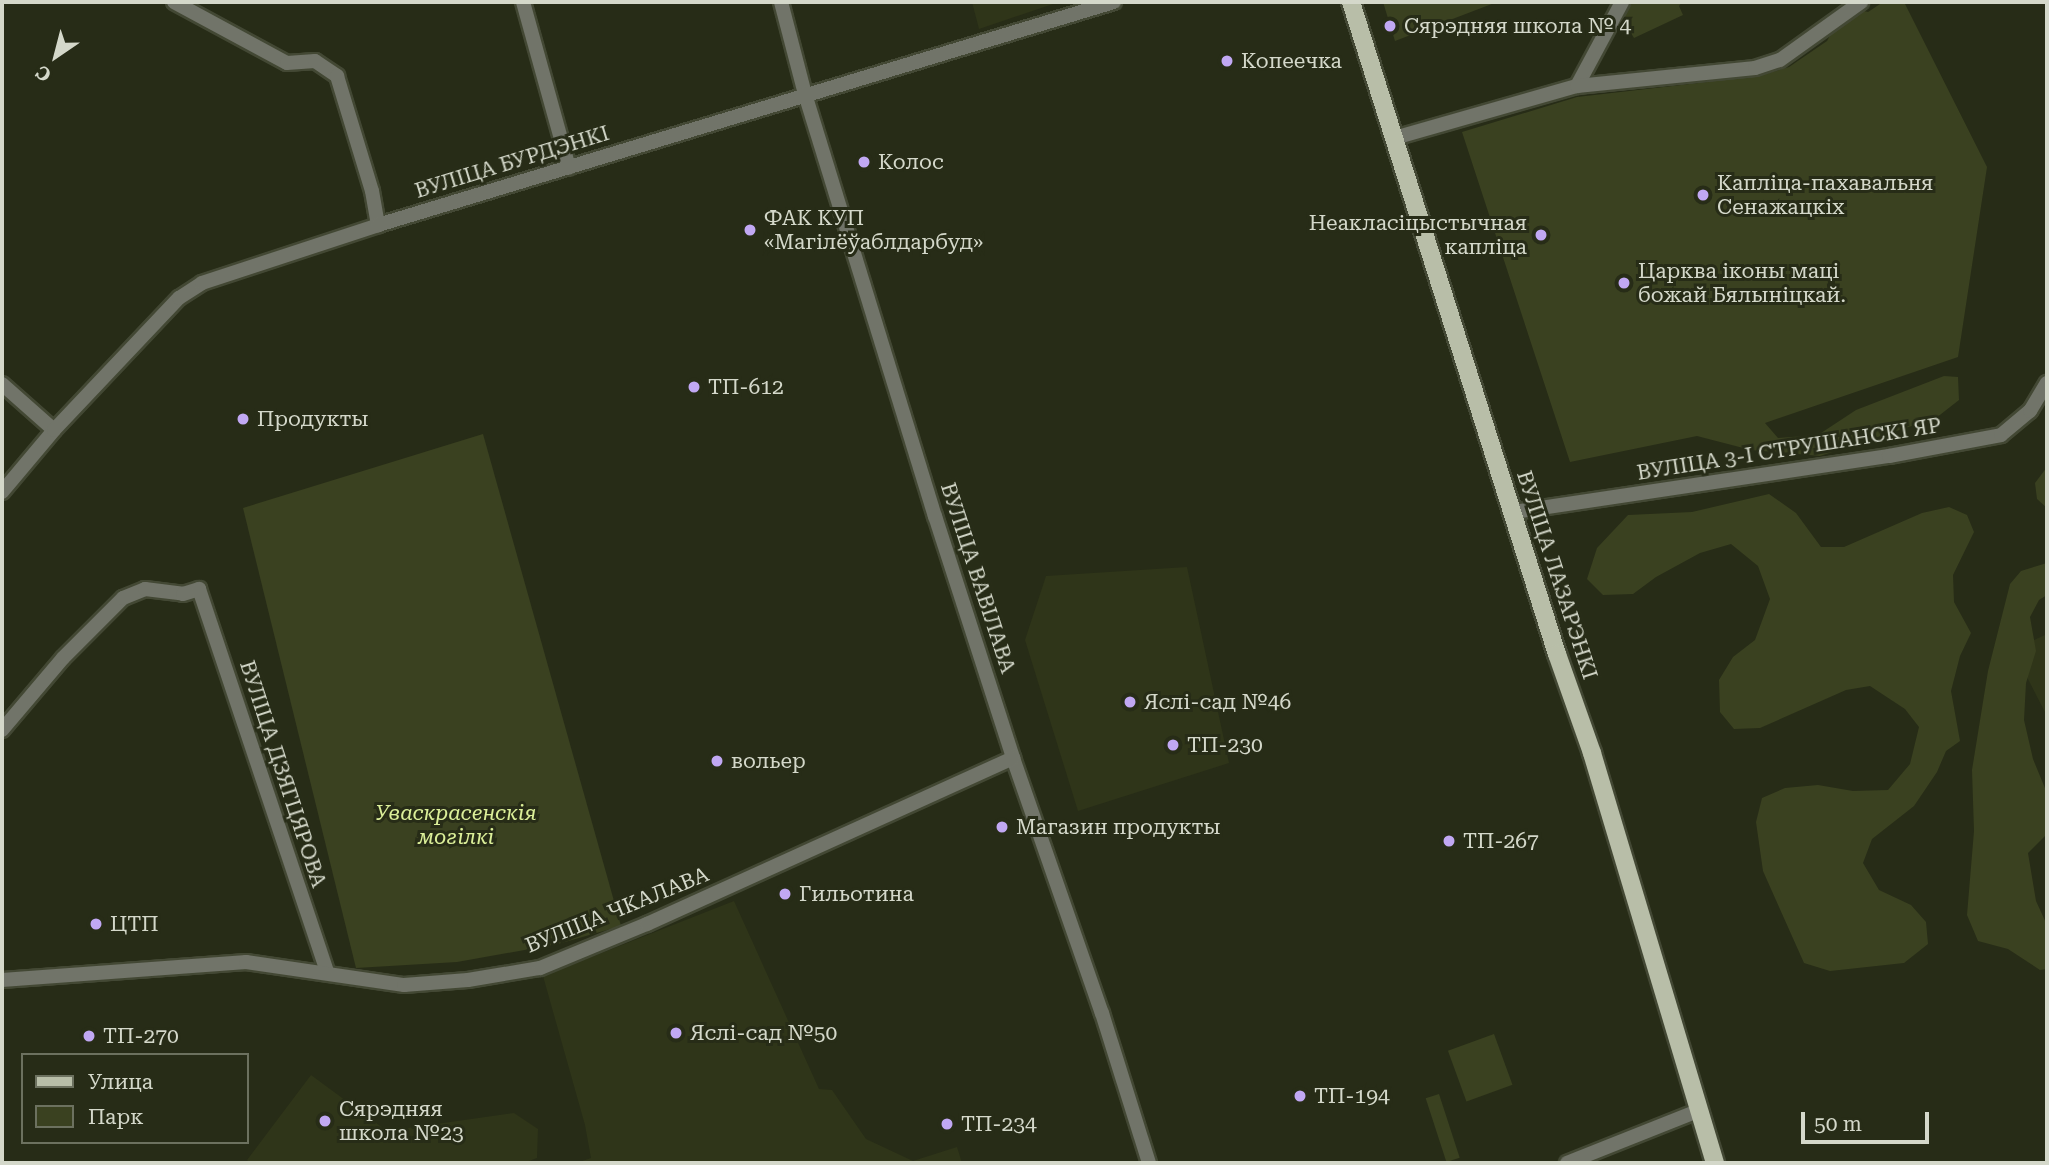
<!DOCTYPE html>
<html>
<head>
<meta charset="utf-8">
<style>
  body { margin:0 }
  #map { position:relative; width:2049px; height:1165px; overflow:hidden; background:#272c17; font-family:"Roboto Serif",serif }
  div>[style] { position:absolute }
  .built>* { inset:0; background:#2f3519 }
  .green>* { inset:0; background:#3a4120; transform-origin:0 0 }
  .roads { filter:drop-shadow(2px 0 #434834) drop-shadow(-2px 0 #434834) drop-shadow(0 2px #434834) drop-shadow(0 -2px #434834) }
  .pedestrian>* { height:14px; margin:-7px; padding:0 7px; transform-origin:7px; border-radius:7px; background:#717469 }
  .minor>* { height:14px; margin:-7px; padding:0 7px; transform-origin:7px; border-radius:7px; background:#717469 }
  .primary>* { height:18px; margin:-9px; padding:0 9px; transform-origin:9px; border-radius:9px; background:#b8bea8 }
  .dots>* { width:19px; height:19px; translate:-50% -50%; box-sizing:border-box; border:4px solid #272c17; border-radius:50% }
  span { translate:-50% -50%; white-space:nowrap; text-align:center; line-height:1.15; -webkit-text-stroke:6px #272c17; paint-order:stroke }
  .poi-label { font-size:21px; color:#d4d8ca }
  .left { translate:0 -50%; text-align:left }
  .right { translate:-100% -50%; text-align:right }
  .street-label { font-size:21px; color:#d4d8ca }
  .park-label { font-size:21px; color:#dbef99; font-style:italic }
  .frame { position:absolute; inset:0; border:4px solid #d4d8ca; pointer-events:none }
  .legend { position:absolute; left:21px; top:1053px; width:228px; height:91px; box-sizing:border-box; background:#272c17; border:2px solid #6c715f; margin:0; padding:9px 12px; list-style:none; font-size:21px; color:#d4d8ca }
  .legend li { display:flex; align-items:center; gap:14px; height:35px }
  .legend b { width:35px; border:2px solid #6c715f }
  .north { position:absolute; left:21px; top:21px; width:70px; height:70px; -webkit-text-stroke:5px #272c17; paint-order:stroke; rotate:215deg; font-size:19px; font-weight:700; line-height:28px; text-align:center; color:#d4d8ca }
  .north::after { content:''; display:block; margin:auto; width:24px; height:32px; background:#d4d8ca; clip-path:polygon(50% 0,100% 100%,50% 72%,0 100%) }
  .scale { position:absolute; left:1801px; top:1112px; width:128px; height:32px; box-sizing:border-box; border:4px solid #d4d8ca; border-top:0; padding-left:9px; font-size:21px; line-height:24px; white-space:nowrap; color:#d4d8ca; -webkit-text-stroke:5px #272c17; paint-order:stroke }
</style>
</head>
<body>
<div id="map">
  <div class="built">
    <i style="clip-path:polygon(972px 2px,1059px 2px,979px 29px)"></i>
    <i style="clip-path:polygon(1187px 567px,1229px 763px,1078px 811px,1025px 640px,1046px 576px)"></i>
    <i style="clip-path:polygon(2047px 634px,2047px 716px,2013px 650px)"></i>
    <i style="clip-path:polygon(734px 901px,819px 1089px,832px 1090px,866px 1139px,913px 1161px,957px 1147px,962px 1163px,576px 1163px,591px 1158px,585px 1125px,543px 976px)"></i>
    <i style="clip-path:polygon(311px 1075px,387px 1131px,514px 1113px,538px 1129px,537px 1158px,524px 1163px,250px 1163px,247px 1160px)"></i>
  </div>
  <div class="green">
    <i style="clip-path:polygon(1383px 2px,1497px 2px,1395px 41px)"></i>
    <i style="clip-path:polygon(1612px 2px,1682px 2px,1679px 6px,1683px 15px,1634px 38px)"></i>
    <i style="clip-path:polygon(1883px 2px,1904px 2px,1987px 167px,1958px 357px,1765px 423px,1778px 438px,1818px 435px,1856px 410px,1944px 376px,1958px 377px,1959px 400px,1936px 418px,1820px 456px,1751px 450px,1697px 436px,1570px 462px,1462px 132px,1577px 97px,1759px 76px,1789px 67px,1827px 41px,1833px 30px,1860px 10px,1868px 12px)"></i>
    <i style="clip-path:polygon(483px 434px,621px 926px,558px 944px,457px 962px,356px 968px,243px 508px)"></i>
    <i style="clip-path:polygon(2047px 467px,2047px 508px,2037px 499px,2035px 483px)"></i>
    <i style="clip-path:polygon(1769px 494px,1796px 513px,1821px 547px,1844px 547px,1922px 513px,1949px 507px,1967px 515px,1974px 532px,1953px 575px,1954px 602px,1971px 633px,1960px 656px,1951px 691px,1960px 741px,1946px 751px,1937px 772px,1914px 806px,1872px 839px,1863px 863px,1879px 890px,1911px 905px,1926px 922px,1928px 944px,1904px 963px,1830px 971px,1804px 963px,1763px 871px,1756px 822px,1762px 798px,1785px 788px,1818px 785px,1853px 791px,1888px 790px,1910px 764px,1919px 727px,1905px 709px,1870px 686px,1846px 690px,1760px 728px,1734px 729px,1720px 712px,1719px 680px,1733px 657px,1755px 640px,1770px 599px,1758px 566px,1731px 544px,1700px 553px,1656px 577px,1633px 594px,1603px 595px,1587px 579px,1597px 548px,1628px 515px,1692px 512px)"></i>
    <i style="clip-path:polygon(2047px 563px,2047px 595px,2039px 600px,2030px 617px,2036px 651px,2026px 683px,2024px 720px,2033px 759px,2047px 793px,2047px 834px,2028px 853px,2036px 901px,2047px 925px,2047px 969px,2040px 970px,2008px 949px,1978px 941px,1967px 915px,1974px 831px,1972px 770px,1988px 671px,2010px 584px,2021px 571px)"></i>
    <i style="left:1494px;top:1034px;width:54px;height:49px;rotate:70deg"></i>
    <i style="left:1439px;top:1094px;width:67px;height:14px;rotate:72deg"></i>
  </div>
  <div class="roads">
    <div class="pedestrian">
      <i style="left:2px;top:730px;width:94px;rotate:-49.7deg"></i>
      <i style="left:63px;top:658px;width:85px;rotate:-45deg"></i>
      <i style="left:123px;top:598px;width:24px;rotate:-22deg"></i>
      <i style="left:145px;top:589px;width:38px;rotate:7deg"></i>
      <i style="left:183px;top:594px;width:17px;rotate:-17deg"></i>
      <i style="left:199px;top:589px;width:404px;rotate:71.5deg"></i>
    </div>
    <div class="minor">
      <i style="left:174px;top:2px;width:128px;rotate:28.4deg"></i>
      <i style="left:287px;top:63px;width:28px;rotate:-4deg"></i>
      <i style="left:315px;top:61px;width:27px;rotate:34deg"></i>
      <i style="left:337px;top:76px;width:120px;rotate:73.1deg"></i>
      <i style="left:372px;top:191px;width:35px;rotate:80deg"></i>
      <i style="left:523px;top:2px;width:172px;rotate:74.5deg"></i>
      <i style="left:781px;top:2px;width:95px;rotate:75.4deg"></i>
      <i style="left:805px;top:94px;width:442px;rotate:72.9deg"></i>
      <i style="left:935px;top:516px;width:254px;rotate:72.1deg"></i>
      <i style="left:1013px;top:758px;width:270px;rotate:70.8deg"></i>
      <i style="left:1102px;top:1013px;width:157px;rotate:72.6deg"></i>
      <i style="left:1577px;top:86px;width:95px;rotate:-61.8deg"></i>
      <i style="left:1394px;top:138px;width:190px;rotate:-15.9deg"></i>
      <i style="left:1577px;top:86px;width:179px;rotate:-5.8deg"></i>
      <i style="left:1755px;top:68px;width:26px;rotate:-18deg"></i>
      <i style="left:1780px;top:60px;width:100px;rotate:-35.6deg"></i>
      <i style="left:2px;top:384px;width:69px;rotate:41.5deg"></i>
      <i style="left:2px;top:492px;width:81px;rotate:-50deg"></i>
      <i style="left:54px;top:430px;width:182px;rotate:-46.6deg"></i>
      <i style="left:179px;top:298px;width:27px;rotate:-33deg"></i>
      <i style="left:202px;top:283px;width:185px;rotate:-18.2deg"></i>
      <i style="left:378px;top:225px;width:769px;rotate:-16.86deg"></i>
      <i style="left:1514px;top:512px;width:379px;rotate:-8.5deg"></i>
      <i style="left:1889px;top:456px;width:114px;rotate:-10.6deg"></i>
      <i style="left:2001px;top:435px;width:38px;rotate:-40deg"></i>
      <i style="left:2030px;top:411px;width:33px;rotate:-59deg"></i>
      <i style="left:2px;top:980px;width:245px;rotate:-4.2deg"></i>
      <i style="left:246px;top:962px;width:160px;rotate:8.3deg"></i>
      <i style="left:404px;top:985px;width:64px;rotate:-4.5deg"></i>
      <i style="left:468px;top:980px;width:73px;rotate:-9.5deg"></i>
      <i style="left:540px;top:968px;width:116px;rotate:-22.4deg"></i>
      <i style="left:647px;top:924px;width:402px;rotate:-24.4deg"></i>
      <i style="left:1567px;top:1163px;width:141px;rotate:-21.7deg"></i>
    </div>
    <div class="primary">
      <i style="left:1351px;top:2px;width:684px;rotate:72.47deg"></i>
      <i style="left:1557px;top:654px;width:105px;rotate:70.5deg"></i>
      <i style="left:1592px;top:753px;width:428px;rotate:73.3deg"></i>
    </div>
  </div>
  <div class="dots">
    <i style="left:1390px;top:26px;background:#c1a8f3"></i>
    <i style="left:1227px;top:61px;background:#c1a8f3"></i>
    <i style="left:864px;top:162px;background:#c1a8f3"></i>
    <i style="left:1703px;top:195px;background:#c1a8f3"></i>
    <i style="left:750px;top:230px;background:#c1a8f3"></i>
    <i style="left:1541px;top:235px;background:#c1a8f3"></i>
    <i style="left:1624px;top:283px;background:#c1a8f3"></i>
    <i style="left:694px;top:387px;background:#c1a8f3"></i>
    <i style="left:243px;top:419px;background:#c1a8f3"></i>
    <i style="left:1130px;top:702px;background:#c1a8f3"></i>
    <i style="left:1173px;top:745px;background:#c1a8f3"></i>
    <i style="left:717px;top:761px;background:#c1a8f3"></i>
    <i style="left:1002px;top:827px;background:#c1a8f3"></i>
    <i style="left:1449px;top:841px;background:#c1a8f3"></i>
    <i style="left:785px;top:894px;background:#c1a8f3"></i>
    <i style="left:96px;top:924px;background:#c1a8f3"></i>
    <i style="left:676px;top:1033px;background:#c1a8f3"></i>
    <i style="left:89px;top:1036px;background:#c1a8f3"></i>
    <i style="left:1300px;top:1096px;background:#c1a8f3"></i>
    <i style="left:325px;top:1121px;background:#c1a8f3"></i>
    <i style="left:947px;top:1124px;background:#c1a8f3"></i>
  </div>
  <div class="poi-label">
    <span class="left" style="left:1404px;top:26px">Сярэдняя школа № 4</span>
    <span class="left" style="left:1241px;top:61px">Копеечка</span>
    <span class="left" style="left:878px;top:162px">Колос</span>
    <span class="left" style="left:1717px;top:195px">Капліца-пахавальня<br>Сенажацкіх</span>
    <span class="left" style="left:764px;top:230px">ФАК КУП<br>«Магілёўаблдарбуд»</span>
    <span class="right" style="left:1527px;top:235px">Неакласіцыстычная<br>капліца</span>
    <span class="left" style="left:1638px;top:283px">Царква іконы маці<br>божай Бялыніцкай.</span>
    <span class="left" style="left:708px;top:387px">ТП-612</span>
    <span class="left" style="left:257px;top:419px">Продукты</span>
    <span class="left" style="left:1144px;top:702px">Яслі-сад №46</span>
    <span class="left" style="left:1187px;top:745px">ТП-230</span>
    <span class="left" style="left:731px;top:761px">вольер</span>
    <span class="left" style="left:1016px;top:827px">Магазин продукты</span>
    <span class="left" style="left:1463px;top:841px">ТП-267</span>
    <span class="left" style="left:799px;top:894px">Гильотина</span>
    <span class="left" style="left:110px;top:924px">ЦТП</span>
    <span class="left" style="left:690px;top:1033px">Яслі-сад №50</span>
    <span class="left" style="left:103px;top:1036px">ТП-270</span>
    <span class="left" style="left:1314px;top:1096px">ТП-194</span>
    <span class="left" style="left:339px;top:1121px">Сярэдняя<br>школа №23</span>
    <span class="left" style="left:961px;top:1124px">ТП-234</span>
  </div>
  <div class="street-label">
    <span style="left:512px;top:162px;rotate:-17deg">ВУЛІЦА БУРДЭНКІ</span>
    <span style="left:1789px;top:449px;rotate:-9deg">ВУЛІЦА 3-І СТРУШАНСКІ ЯР</span>
    <span style="left:1557px;top:575px;rotate:72deg">ВУЛІЦА ЛАЗАРЭНКІ</span>
    <span style="left:978px;top:578px;rotate:72deg">ВУЛІЦА ВАВІЛАВА</span>
    <span style="left:283px;top:774px;rotate:72deg">ВУЛІЦА ДЗЯГЦЯРОВА</span>
    <span style="left:617px;top:910px;rotate:-22deg">ВУЛІЦА ЧКАЛАВА</span>
  </div>
  <div class="park-label">
    <span style="left:456px;top:825px">Уваскрасенскія<br>могілкі</span>
  </div>
  <div class="frame"></div>
  <ul class="legend">
  <li><b style="height:9px;background:#b8bea8"></b>Улица</li>
  <li><b style="height:19px;background:#3a4120"></b>Парк</li>
  </ul>
  <div class="north">С</div>
  <div class="scale">50 m</div>
</div>
</body>
</html>
